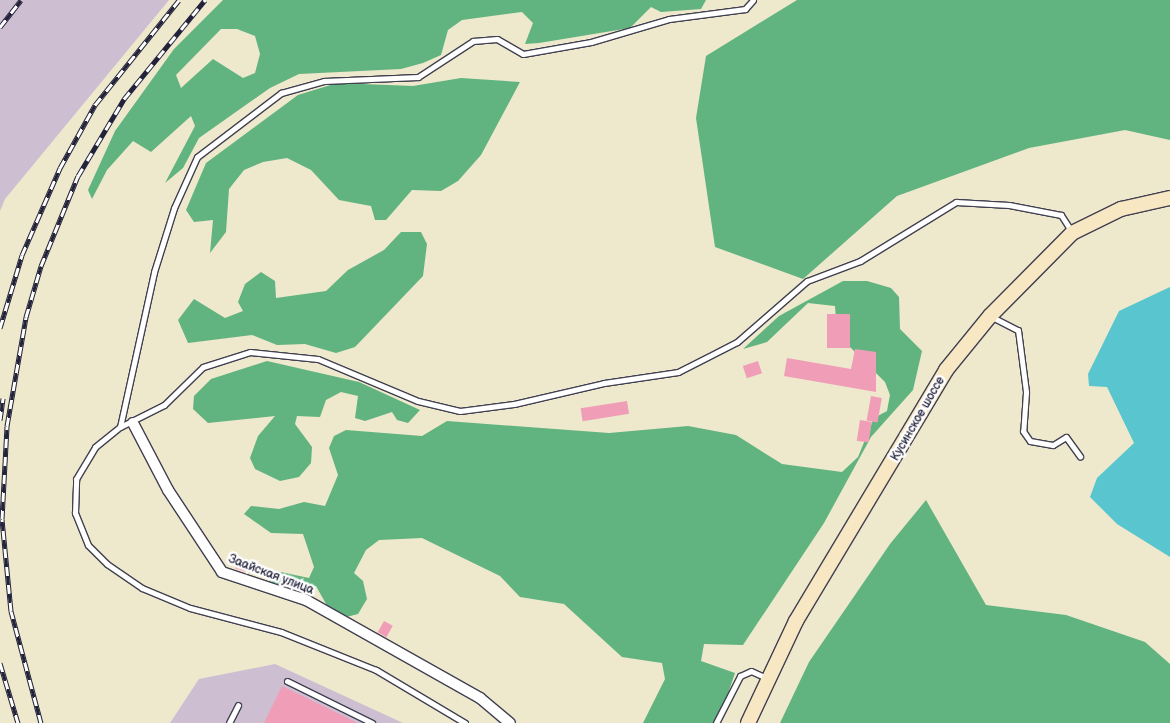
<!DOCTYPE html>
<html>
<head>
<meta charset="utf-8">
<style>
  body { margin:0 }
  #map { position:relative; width:1170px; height:723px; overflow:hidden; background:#eee8cc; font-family:"Balsamiq Sans",sans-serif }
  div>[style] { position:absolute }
  .industrial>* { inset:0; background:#cdbed2 }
  .forest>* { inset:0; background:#61b380 }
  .water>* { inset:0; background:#59c6cf }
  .building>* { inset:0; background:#f09eb8; transform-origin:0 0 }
  .roads { filter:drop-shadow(1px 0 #414051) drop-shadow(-1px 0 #414051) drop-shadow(0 1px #414051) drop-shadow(0 -1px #414051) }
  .service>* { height:5px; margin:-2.5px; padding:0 2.5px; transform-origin:2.5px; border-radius:2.5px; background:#fff }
  .minor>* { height:10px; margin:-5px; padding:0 5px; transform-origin:5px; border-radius:5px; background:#fff }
  .secondary>* { height:14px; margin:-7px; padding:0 7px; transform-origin:7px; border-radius:7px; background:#f8e7c3 }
  .rail>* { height:5px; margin-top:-2.5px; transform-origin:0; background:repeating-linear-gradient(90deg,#fff 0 9px,#22223b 0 18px); box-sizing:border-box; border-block:1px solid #22223b }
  span { translate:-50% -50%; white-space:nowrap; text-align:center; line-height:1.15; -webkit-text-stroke:5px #fff; paint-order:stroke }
  .street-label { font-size:12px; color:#22223b }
</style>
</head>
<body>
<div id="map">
  <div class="industrial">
    <i style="clip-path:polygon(0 0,169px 0,5px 199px,0 211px)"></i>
    <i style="clip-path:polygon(275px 664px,403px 723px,170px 723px,199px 679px)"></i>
  </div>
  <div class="forest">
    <i style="clip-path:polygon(evenodd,223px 0,706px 0,701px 9px,661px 12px,651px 7px,630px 28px,539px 43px,525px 44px,533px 23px,522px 12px,462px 20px,448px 30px,441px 55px,423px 63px,401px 69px,299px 74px,270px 88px,199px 138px,183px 168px,165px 183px,195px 126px,191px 116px,151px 152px,133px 141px,107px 170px,92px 199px,88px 190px,115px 131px,174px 49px,223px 0,221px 29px,237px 29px,255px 36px,260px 54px,255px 73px,243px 78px,213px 59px,181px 88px,176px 75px,221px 29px)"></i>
    <i style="clip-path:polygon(797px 0,1170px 0,1170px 140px,1125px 130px,1029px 148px,897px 196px,803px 279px,715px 247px,696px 118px,706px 56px)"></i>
    <i style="clip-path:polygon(461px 78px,520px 82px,481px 155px,458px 181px,441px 191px,412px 190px,386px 220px,375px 220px,371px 206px,339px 200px,311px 170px,287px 158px,263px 162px,244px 170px,229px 189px,226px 232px,210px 253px,213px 220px,194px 222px,186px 210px,206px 163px,298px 95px,337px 83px,413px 86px)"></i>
    <i style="clip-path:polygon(401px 232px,421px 232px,427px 244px,423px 276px,355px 347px,336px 353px,305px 344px,277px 345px,252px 335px,188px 343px,178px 320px,194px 299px,225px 318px,243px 311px,238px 302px,245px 284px,261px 272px,275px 281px,276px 298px,326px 291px,348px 270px,384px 250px)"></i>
    <i style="clip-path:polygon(843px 281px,867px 281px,891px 288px,899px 297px,900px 329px,922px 351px,913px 390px,871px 437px,824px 523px,743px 645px,704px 644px,701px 661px,735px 673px,718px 723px,643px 723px,665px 679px,662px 663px,622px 657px,564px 604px,520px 597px,500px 576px,422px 538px,379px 540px,366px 550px,354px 573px,363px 581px,367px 599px,358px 614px,335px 620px,316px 586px,266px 586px,276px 571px,309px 578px,314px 567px,303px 534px,271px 533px,244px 514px,251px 506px,279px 509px,304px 502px,325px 506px,338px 475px,329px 448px,334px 436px,346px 430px,422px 436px,447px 421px,609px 433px,688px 426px,736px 435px,782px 464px,842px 472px,858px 457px,874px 418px,887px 411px,890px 395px,885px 382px,849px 346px,836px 320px,835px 306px,808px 303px,767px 342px,743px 349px,779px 316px)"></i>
    <i style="clip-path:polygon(267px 361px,359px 382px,420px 410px,408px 423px,397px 420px,392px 412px,365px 421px,355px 418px,358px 396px,341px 392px,326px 400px,320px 417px,297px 416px,295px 424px,312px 447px,311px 463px,299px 477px,280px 481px,255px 469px,250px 458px,258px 436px,275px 416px,208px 423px,193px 409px,194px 396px,211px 379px)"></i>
    <i style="clip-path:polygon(926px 500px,986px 605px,1066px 615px,1145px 642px,1170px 664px,1170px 723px,780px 723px,809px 662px,890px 544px)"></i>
  </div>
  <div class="water">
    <i style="clip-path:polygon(1170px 287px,1170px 557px,1117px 524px,1090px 497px,1097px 478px,1134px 443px,1107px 387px,1089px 386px,1088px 374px,1119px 311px)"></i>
  </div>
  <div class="building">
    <i style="left:827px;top:314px;width:23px;height:34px"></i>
    <i style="clip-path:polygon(855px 349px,876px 352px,876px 392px,784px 376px,787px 358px,851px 369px)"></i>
    <i style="left:758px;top:361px;width:13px;height:16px;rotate:72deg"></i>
    <i style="left:871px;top:396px;width:11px;height:25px;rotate:10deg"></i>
    <i style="left:627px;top:401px;width:13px;height:47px;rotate:81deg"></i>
    <i style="left:860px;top:420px;width:12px;height:21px;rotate:9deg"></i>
    <i style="left:238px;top:558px;width:15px;height:11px;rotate:16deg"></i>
    <i style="left:384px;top:621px;width:10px;height:13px;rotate:29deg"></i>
    <i style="clip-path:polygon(282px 686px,358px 723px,264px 723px)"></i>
  </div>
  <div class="roads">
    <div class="service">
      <i style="left:992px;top:317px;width:29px;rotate:27deg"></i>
      <i style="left:1018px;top:330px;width:63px;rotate:82.6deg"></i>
      <i style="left:1026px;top:392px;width:39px;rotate:94deg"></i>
      <i style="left:1023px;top:431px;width:12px;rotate:55deg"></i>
      <i style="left:1030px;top:441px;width:23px;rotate:10deg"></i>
      <i style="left:1053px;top:445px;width:15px;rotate:-32deg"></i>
      <i style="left:1066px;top:437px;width:24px;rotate:54deg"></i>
      <i style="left:120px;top:427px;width:159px;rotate:-77.6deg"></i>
      <i style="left:154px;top:272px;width:67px;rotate:-72.6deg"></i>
      <i style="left:174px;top:208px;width:56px;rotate:-65.7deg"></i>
      <i style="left:197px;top:157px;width:106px;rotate:-37.3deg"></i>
      <i style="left:281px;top:93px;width:45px;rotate:-15.6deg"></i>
      <i style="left:324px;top:81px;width:94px;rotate:-2.4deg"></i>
      <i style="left:418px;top:77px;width:66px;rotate:-33.2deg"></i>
      <i style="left:473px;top:41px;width:24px;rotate:-5deg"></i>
      <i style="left:497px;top:39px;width:30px;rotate:30deg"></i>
      <i style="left:523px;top:54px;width:69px;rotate:-10deg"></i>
      <i style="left:591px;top:42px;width:81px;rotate:-16.4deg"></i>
      <i style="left:669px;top:19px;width:77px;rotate:-7.5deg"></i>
      <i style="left:745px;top:9px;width:12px;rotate:-48deg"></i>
      <i style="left:287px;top:681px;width:95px;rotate:26.3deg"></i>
      <i style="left:229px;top:723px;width:20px;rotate:-63deg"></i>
      <i style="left:465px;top:723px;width:104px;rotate:-149.2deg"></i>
      <i style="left:376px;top:670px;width:102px;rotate:-158.2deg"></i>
      <i style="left:281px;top:632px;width:94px;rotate:-165.2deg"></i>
      <i style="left:190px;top:608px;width:52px;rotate:-157.4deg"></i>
      <i style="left:142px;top:588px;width:42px;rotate:-145.6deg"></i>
      <i style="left:107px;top:564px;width:27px;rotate:-135deg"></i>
      <i style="left:88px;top:545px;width:35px;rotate:-112deg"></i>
      <i style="left:75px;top:513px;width:34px;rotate:-88deg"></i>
      <i style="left:76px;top:479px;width:37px;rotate:-59deg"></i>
      <i style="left:95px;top:447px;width:32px;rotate:-39deg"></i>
      <i style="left:120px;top:427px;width:49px;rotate:-26.6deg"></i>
      <i style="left:164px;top:405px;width:54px;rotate:-44.3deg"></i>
      <i style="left:203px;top:367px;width:49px;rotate:-17.7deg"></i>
      <i style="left:250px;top:352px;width:68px;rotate:5.9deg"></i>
      <i style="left:318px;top:359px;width:108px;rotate:22.8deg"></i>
      <i style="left:418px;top:401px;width:43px;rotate:13.4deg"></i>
      <i style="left:460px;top:411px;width:54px;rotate:-7.4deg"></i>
      <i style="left:514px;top:404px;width:92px;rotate:-13.1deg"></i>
      <i style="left:604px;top:383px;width:75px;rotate:-8.5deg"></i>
      <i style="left:678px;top:372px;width:66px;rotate:-27deg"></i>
      <i style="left:737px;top:342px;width:93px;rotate:-41.1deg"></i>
      <i style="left:807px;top:281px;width:57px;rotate:-20.7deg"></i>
      <i style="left:860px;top:261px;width:113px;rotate:-31.6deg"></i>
      <i style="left:956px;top:202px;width:53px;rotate:3.2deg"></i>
      <i style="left:1009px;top:205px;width:53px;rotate:10.9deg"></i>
      <i style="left:1061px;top:215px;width:20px;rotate:57deg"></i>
      <i style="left:716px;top:723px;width:53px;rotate:-62.9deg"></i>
      <i style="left:740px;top:676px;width:12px;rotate:-24deg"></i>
      <i style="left:751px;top:671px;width:17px;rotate:24deg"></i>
    </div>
    <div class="minor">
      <i style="left:133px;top:423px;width:76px;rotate:62.4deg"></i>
      <i style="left:168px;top:490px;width:98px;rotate:56.6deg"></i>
      <i style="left:222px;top:572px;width:89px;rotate:18.4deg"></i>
      <i style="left:306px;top:600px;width:200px;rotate:29.4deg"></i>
      <i style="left:480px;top:698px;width:39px;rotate:40deg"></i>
    </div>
    <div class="secondary">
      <i style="left:748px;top:723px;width:113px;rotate:-64.8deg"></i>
      <i style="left:796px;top:621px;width:292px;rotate:-59.1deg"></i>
      <i style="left:946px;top:370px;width:70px;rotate:-50.8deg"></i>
      <i style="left:990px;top:316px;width:117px;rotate:-45.3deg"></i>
      <i style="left:1072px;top:233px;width:55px;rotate:-26.1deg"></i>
      <i style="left:1121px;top:209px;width:50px;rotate:-12.7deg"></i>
    </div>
  </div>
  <div class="rail">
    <i style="left:0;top:27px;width:34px;rotate:-52deg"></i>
    <i style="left:0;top:328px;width:76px;rotate:-73.2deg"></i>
    <i style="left:22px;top:255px;width:95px;rotate:-66.4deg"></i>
    <i style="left:60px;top:168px;width:72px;rotate:-60.9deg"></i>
    <i style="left:95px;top:105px;width:134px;rotate:-51.3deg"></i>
    <i style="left:0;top:420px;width:22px;rotate:-82deg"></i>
    <i style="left:0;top:663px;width:63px;rotate:73.3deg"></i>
    <i style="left:41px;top:723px;width:116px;rotate:-105deg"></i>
    <i style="left:11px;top:611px;width:92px;rotate:-95.6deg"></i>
    <i style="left:2px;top:519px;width:93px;rotate:-86.9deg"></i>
    <i style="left:7px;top:426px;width:111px;rotate:-80.1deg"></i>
    <i style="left:26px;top:317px;width:53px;rotate:-73.6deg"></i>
    <i style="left:41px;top:266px;width:97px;rotate:-67.7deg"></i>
    <i style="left:78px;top:176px;width:90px;rotate:-59.1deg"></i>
    <i style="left:124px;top:99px;width:128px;rotate:-50.7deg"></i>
  </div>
  <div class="street-label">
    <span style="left:918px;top:419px;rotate:-60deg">Кусинское шоссе</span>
    <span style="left:271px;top:575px;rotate:21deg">Заайская улица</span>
  </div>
</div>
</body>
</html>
